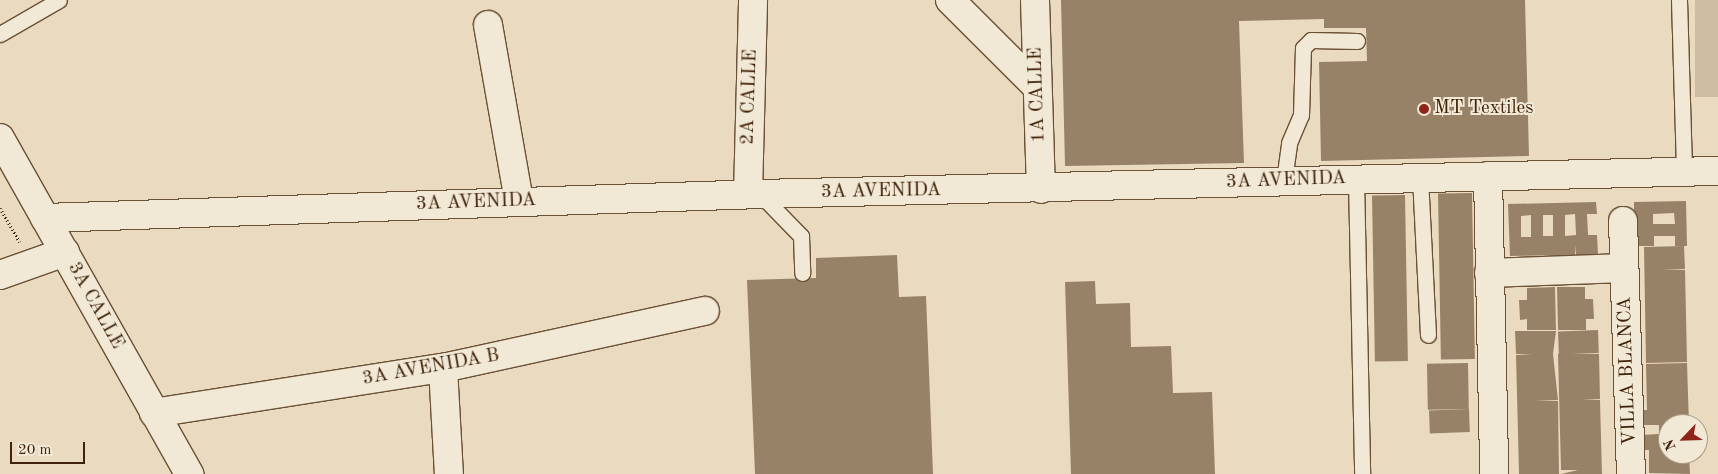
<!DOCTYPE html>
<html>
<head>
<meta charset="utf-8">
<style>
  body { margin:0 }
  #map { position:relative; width:1718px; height:474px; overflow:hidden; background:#eadbc0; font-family:"Old Standard TT",serif }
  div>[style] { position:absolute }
  .green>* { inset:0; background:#cdbca1; transform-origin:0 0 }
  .building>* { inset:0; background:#988267; transform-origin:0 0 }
  .path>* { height:3px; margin-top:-1.5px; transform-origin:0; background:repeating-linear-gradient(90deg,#3f2207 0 1px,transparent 0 3.5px) }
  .roads { filter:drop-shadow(1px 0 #6a5035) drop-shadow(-1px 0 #6a5035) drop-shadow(0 1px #6a5035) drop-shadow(0 -1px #6a5035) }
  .service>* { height:15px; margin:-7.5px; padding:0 7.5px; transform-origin:7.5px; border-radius:7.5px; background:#f1e8d6 }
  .minor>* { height:28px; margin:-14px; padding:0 14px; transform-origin:14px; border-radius:14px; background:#f1e8d6 }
  .tertiary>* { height:28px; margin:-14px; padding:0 14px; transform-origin:14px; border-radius:14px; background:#f1e8d6 }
  .secondary>* { height:28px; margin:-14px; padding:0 14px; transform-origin:14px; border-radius:14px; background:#f1e8d6 }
  .dots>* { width:14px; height:14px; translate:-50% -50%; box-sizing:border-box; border:2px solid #f1e8d6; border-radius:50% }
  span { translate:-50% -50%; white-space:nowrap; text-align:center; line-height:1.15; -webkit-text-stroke:4px #f1e8d6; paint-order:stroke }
  .street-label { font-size:19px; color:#3f2207 }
  .poi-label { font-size:19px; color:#3f2207 }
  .left { translate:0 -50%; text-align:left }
  .north { position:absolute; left:1658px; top:414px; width:50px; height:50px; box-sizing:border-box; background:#f1e8d6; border:1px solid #aa9983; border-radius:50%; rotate:246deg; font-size:14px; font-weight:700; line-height:20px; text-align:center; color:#3f2207 }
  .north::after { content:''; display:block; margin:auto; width:18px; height:22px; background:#8f2418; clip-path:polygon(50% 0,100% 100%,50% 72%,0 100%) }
  .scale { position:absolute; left:10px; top:442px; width:75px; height:22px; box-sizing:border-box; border:2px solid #3f2207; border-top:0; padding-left:6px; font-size:15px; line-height:18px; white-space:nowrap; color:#3f2207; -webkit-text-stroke:4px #f1e8d6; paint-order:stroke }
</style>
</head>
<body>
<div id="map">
  <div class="green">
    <i style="left:1695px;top:0;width:23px;height:97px"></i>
  </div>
  <div class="building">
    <i style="clip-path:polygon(1061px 0,1525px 0,1529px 156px,1321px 161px,1319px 62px,1367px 61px,1366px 28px,1324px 28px,1324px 19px,1239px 21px,1244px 163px,1065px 166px)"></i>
    <i style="left:1472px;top:193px;width:166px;height:34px;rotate:89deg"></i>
    <i style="left:1405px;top:195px;width:166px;height:33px;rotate:89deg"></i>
    <i style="clip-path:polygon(evenodd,1686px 201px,1687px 246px,1675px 246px,1675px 236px,1654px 236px,1654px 246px,1635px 246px,1634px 225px,1639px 224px,1634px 224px,1634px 202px,1686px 201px,1674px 213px,1675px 224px,1653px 224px,1653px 214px,1674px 213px)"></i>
    <i style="clip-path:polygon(evenodd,1596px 202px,1597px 214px,1587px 214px,1588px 235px,1597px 235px,1598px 254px,1576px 255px,1575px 245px,1575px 255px,1510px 256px,1508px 204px,1596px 202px,1575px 214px,1576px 235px,1565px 236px,1565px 215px,1575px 214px,1596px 202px,1531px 215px,1531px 237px,1521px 237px,1521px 216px,1531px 215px,1596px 202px,1543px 215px,1553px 215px,1553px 236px,1543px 236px,1543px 215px)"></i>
    <i style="clip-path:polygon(1684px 246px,1685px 269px,1662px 270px,1685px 270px,1687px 362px,1646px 363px,1644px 247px)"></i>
    <i style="clip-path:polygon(897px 255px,899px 297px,926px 296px,933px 474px,755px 474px,747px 280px,816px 278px,816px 258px)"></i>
    <i style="clip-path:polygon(1095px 281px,1096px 304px,1130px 303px,1131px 347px,1171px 346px,1173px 393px,1212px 392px,1215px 474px,1071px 474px,1065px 282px)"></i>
    <i style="clip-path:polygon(1555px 287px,1556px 330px,1527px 330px,1527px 319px,1520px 320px,1519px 300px,1527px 300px,1527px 288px)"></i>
    <i style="clip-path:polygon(1557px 287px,1585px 287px,1585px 299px,1593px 299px,1594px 319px,1586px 319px,1586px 330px,1558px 330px)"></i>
    <i style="left:1598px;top:330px;width:23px;height:40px;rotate:88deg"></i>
    <i style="clip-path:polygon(1515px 331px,1556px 331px,1553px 354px,1558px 400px,1534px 401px,1558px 401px,1559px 474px,1519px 474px,1516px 355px,1533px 354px,1516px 354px)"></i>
    <i style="clip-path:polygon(1558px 354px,1599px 354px,1600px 399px,1582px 400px,1600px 400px,1602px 474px,1561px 474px,1578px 470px,1561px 470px)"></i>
    <i style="left:1468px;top:363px;width:46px;height:41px;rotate:89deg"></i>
    <i style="clip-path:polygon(1687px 363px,1689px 424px,1668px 424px,1668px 454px,1689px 454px,1690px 474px,1649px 473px,1649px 450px,1642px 450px,1642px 435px,1659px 434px,1659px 425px,1642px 425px,1641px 410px,1647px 410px,1646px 364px)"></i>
    <i style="left:1469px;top:409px;width:23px;height:40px;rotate:88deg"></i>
  </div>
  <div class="path">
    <i style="left:0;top:208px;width:39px;rotate:60deg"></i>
  </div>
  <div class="roads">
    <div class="service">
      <i style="left:1679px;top:0;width:172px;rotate:88.3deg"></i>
      <i style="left:0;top:34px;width:68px;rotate:-30deg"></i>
      <i style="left:1420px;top:177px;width:158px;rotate:87.1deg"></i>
      <i style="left:1356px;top:179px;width:295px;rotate:88.8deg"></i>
      <i style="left:1284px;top:180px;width:37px;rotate:-82deg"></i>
      <i style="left:1289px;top:143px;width:30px;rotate:-67deg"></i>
      <i style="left:1301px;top:115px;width:67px;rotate:-88.3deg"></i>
      <i style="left:1303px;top:48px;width:11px;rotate:-45deg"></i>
      <i style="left:1311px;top:40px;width:46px;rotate:1.2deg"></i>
      <i style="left:760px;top:194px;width:59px;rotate:45.7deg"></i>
      <i style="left:801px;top:236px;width:37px;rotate:88deg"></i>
    </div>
    <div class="minor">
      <i style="left:950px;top:0;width:123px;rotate:45deg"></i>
      <i style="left:1035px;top:0;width:189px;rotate:88.2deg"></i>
      <i style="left:488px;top:25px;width:179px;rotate:80deg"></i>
      <i style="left:1488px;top:176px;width:298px;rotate:88.8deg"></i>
      <i style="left:748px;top:194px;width:194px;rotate:-88.5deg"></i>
      <i style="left:1623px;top:221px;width:253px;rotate:88.2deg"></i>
      <i style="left:1489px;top:273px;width:135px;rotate:-2.1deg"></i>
      <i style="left:443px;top:368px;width:106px;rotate:86.8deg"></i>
      <i style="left:154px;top:413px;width:292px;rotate:-8.9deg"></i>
      <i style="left:443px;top:368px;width:268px;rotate:-12.3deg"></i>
    </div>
    <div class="tertiary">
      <i style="left:45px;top:218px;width:715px;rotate:-1.92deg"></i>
      <i style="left:760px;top:194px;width:958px;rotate:-1.38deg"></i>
      <i style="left:0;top:275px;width:69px;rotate:-19.5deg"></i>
    </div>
    <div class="secondary">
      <i style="left:0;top:138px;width:386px;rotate:60.6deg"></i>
    </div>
  </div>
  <div class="dots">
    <i style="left:1424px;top:109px;background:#8f2418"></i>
  </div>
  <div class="street-label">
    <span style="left:1038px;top:95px;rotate:-92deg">1A CALLE</span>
    <span style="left:750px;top:97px;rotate:-88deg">2A CALLE</span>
    <span style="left:1286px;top:181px;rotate:-2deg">3A AVENIDA</span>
    <span style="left:881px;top:192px;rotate:-1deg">3A AVENIDA</span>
    <span style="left:476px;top:203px;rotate:-2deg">3A AVENIDA</span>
    <span style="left:95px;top:306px;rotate:61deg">3A CALLE</span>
    <span style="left:431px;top:368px;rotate:-10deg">3A AVENIDA B</span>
    <span style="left:1628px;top:371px;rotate:-92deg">VILLA BLANCA</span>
  </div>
  <div class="poi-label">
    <span class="left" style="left:1434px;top:109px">MT Textiles</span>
  </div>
  <div class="north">N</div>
  <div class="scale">20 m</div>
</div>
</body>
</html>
